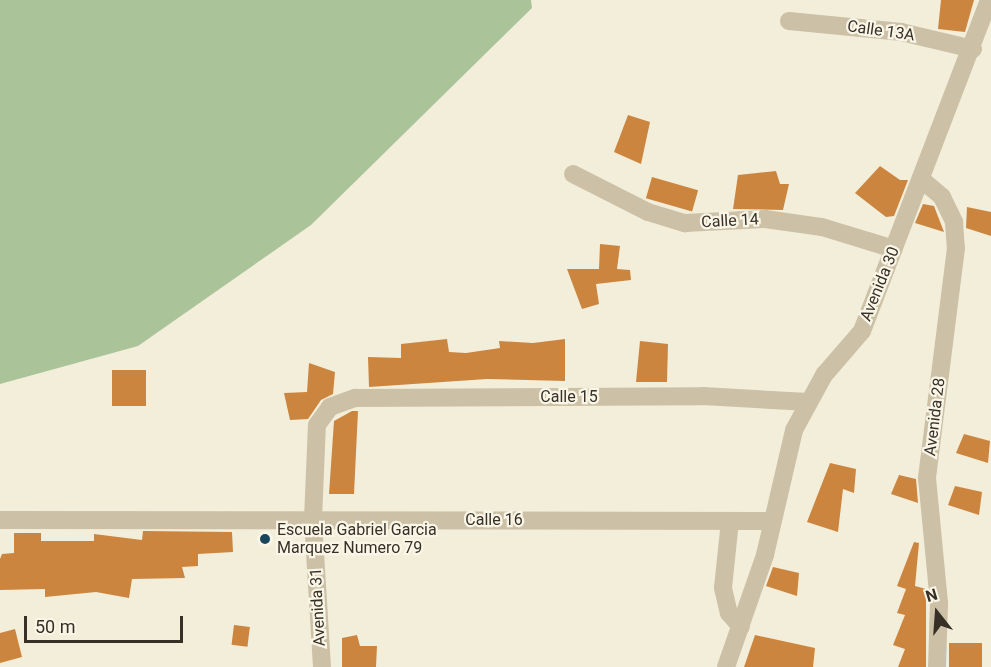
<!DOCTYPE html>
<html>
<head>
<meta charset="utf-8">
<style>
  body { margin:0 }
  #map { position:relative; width:991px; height:667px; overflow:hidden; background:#f3eeda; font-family:Roboto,sans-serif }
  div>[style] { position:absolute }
  .green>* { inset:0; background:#aac399 }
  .building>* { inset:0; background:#cc853f; transform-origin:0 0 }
  .minor>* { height:18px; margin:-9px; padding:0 9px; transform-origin:9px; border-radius:9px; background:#ccc1a6 }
  .dots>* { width:16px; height:16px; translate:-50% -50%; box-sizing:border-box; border:3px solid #faf6e7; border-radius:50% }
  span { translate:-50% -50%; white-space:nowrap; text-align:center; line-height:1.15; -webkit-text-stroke:4.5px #faf6e7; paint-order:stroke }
  .street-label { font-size:16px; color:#373027 }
  .poi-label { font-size:16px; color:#373027 }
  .left { translate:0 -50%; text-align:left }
  .north { position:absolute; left:907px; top:583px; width:60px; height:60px; -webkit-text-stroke:4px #faf6e7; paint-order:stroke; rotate:343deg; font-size:16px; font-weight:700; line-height:24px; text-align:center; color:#373027 }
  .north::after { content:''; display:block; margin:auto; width:21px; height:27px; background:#373027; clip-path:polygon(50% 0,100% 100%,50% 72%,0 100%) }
  .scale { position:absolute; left:24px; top:616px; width:159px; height:27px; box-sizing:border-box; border:3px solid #373027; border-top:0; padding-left:8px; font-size:18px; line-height:21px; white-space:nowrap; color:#373027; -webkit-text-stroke:4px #faf6e7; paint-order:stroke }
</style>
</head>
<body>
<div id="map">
  <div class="green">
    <i style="clip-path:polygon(0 0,531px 0,532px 8px,311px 225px,138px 346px,0 384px)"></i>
  </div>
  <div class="building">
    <i style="clip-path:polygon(941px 0,974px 0,965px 32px,938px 29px)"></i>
    <i style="clip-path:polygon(628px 115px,650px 122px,641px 164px,614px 152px)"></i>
    <i style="clip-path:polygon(880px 166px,900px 180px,908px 180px,894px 216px,886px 217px,855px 193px)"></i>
    <i style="clip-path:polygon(776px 171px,780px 184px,789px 184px,783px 210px,733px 209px,738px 175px)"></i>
    <i style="left:652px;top:177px;width:48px;height:22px;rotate:16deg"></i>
    <i style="clip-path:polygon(923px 204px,934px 206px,944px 232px,915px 223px)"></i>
    <i style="clip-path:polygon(967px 207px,991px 212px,991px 236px,966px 228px)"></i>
    <i style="clip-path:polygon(600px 244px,620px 246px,617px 269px,630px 270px,631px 280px,596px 284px,599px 304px,582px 309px,567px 269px,599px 269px)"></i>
    <i style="clip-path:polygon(447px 339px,449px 352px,466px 353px,500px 348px,499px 341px,533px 343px,565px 339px,565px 381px,487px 379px,369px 387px,368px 357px,401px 358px,401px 344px)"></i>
    <i style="clip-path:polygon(640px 341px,668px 344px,667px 382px,636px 382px)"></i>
    <i style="clip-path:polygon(309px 363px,335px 372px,333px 394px,321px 400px,308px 419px,290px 420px,284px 393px,307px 392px)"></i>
    <i style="left:112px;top:370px;width:34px;height:36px"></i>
    <i style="clip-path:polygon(352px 411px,358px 411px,354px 494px,329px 494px,334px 421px)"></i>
    <i style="clip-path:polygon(964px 434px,990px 441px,988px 463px,956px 453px)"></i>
    <i style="clip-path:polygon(830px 463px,856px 469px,854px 493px,843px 489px,838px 532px,807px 522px)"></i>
    <i style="clip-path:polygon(899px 475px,916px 479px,918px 503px,891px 494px)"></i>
    <i style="clip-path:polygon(955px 486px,982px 492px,979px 515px,948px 505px)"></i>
    <i style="clip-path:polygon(143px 531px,232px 532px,233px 552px,198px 554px,198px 566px,182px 567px,185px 578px,132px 579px,129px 598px,96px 592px,45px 597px,45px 589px,0 590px,0 559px,2px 554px,14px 553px,14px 533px,41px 533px,41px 541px,94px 541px,94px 534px,142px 540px)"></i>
    <i style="clip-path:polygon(914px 542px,919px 543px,915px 586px,926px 589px,926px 667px,898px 667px,905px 649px,893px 645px,905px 615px,897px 613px,906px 589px,897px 586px)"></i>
    <i style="clip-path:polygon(773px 567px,799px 573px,797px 596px,766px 586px)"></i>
    <i style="left:234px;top:625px;width:16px;height:20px;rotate:7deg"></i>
    <i style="clip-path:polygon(15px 629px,22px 657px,0 663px,0 633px)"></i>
    <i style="clip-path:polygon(357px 635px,360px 646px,377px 646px,376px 667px,342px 667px,342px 638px)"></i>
    <i style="clip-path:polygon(755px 635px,815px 648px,813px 667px,744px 667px)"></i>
    <i style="left:982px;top:643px;width:24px;height:33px;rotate:90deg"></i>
  </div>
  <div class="minor">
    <i style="left:789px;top:21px;width:113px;rotate:5.6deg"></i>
    <i style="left:901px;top:32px;width:74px;rotate:13.3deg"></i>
    <i style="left:573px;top:174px;width:84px;rotate:26.9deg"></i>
    <i style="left:648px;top:212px;width:39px;rotate:17deg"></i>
    <i style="left:685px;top:223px;width:80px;rotate:-2.9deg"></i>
    <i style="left:765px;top:219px;width:58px;rotate:8deg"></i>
    <i style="left:822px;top:227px;width:75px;rotate:17deg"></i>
    <i style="left:922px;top:180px;width:26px;rotate:40deg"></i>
    <i style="left:942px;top:197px;width:28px;rotate:64deg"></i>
    <i style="left:954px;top:222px;width:26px;rotate:86deg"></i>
    <i style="left:956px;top:248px;width:232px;rotate:97.2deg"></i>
    <i style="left:927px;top:478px;width:126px;rotate:84.5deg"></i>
    <i style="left:939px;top:603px;width:64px;rotate:91.8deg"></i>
    <i style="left:0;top:520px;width:772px;rotate:0.07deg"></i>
    <i style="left:730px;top:521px;width:67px;rotate:96deg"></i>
    <i style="left:723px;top:588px;width:26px;rotate:77deg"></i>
    <i style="left:729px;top:613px;width:18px;rotate:49deg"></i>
    <i style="left:322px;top:667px;width:148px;rotate:-93.5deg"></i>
    <i style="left:313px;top:519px;width:94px;rotate:-87.6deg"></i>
    <i style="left:317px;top:425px;width:22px;rotate:-54deg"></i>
    <i style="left:330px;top:407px;width:27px;rotate:-20deg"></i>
    <i style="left:355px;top:398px;width:348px;rotate:-0.3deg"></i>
    <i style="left:703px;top:396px;width:105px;rotate:3.3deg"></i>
    <i style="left:726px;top:667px;width:119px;rotate:-70.8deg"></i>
    <i style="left:765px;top:555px;width:128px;rotate:-76.9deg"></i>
    <i style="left:794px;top:430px;width:63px;rotate:-61.4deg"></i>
    <i style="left:824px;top:375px;width:58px;rotate:-49.2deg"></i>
    <i style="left:862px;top:331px;width:355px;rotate:-69deg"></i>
  </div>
  <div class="dots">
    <i style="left:265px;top:539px;background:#1a465b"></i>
  </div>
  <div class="street-label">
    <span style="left:881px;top:31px;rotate:8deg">Calle 13A</span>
    <span style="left:730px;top:221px;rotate:-3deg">Calle 14</span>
    <span style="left:880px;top:284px;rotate:-68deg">Avenida 30</span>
    <span style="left:569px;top:397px">Calle 15</span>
    <span style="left:935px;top:417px;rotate:-83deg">Avenida 28</span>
    <span style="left:494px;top:520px">Calle 16</span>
    <span style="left:318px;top:607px;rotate:-93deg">Avenida 31</span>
  </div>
  <div class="poi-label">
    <span class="left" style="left:277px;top:539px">Escuela Gabriel Garcia<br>Marquez Numero 79</span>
  </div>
  <div class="north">N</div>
  <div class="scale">50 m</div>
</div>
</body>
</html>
